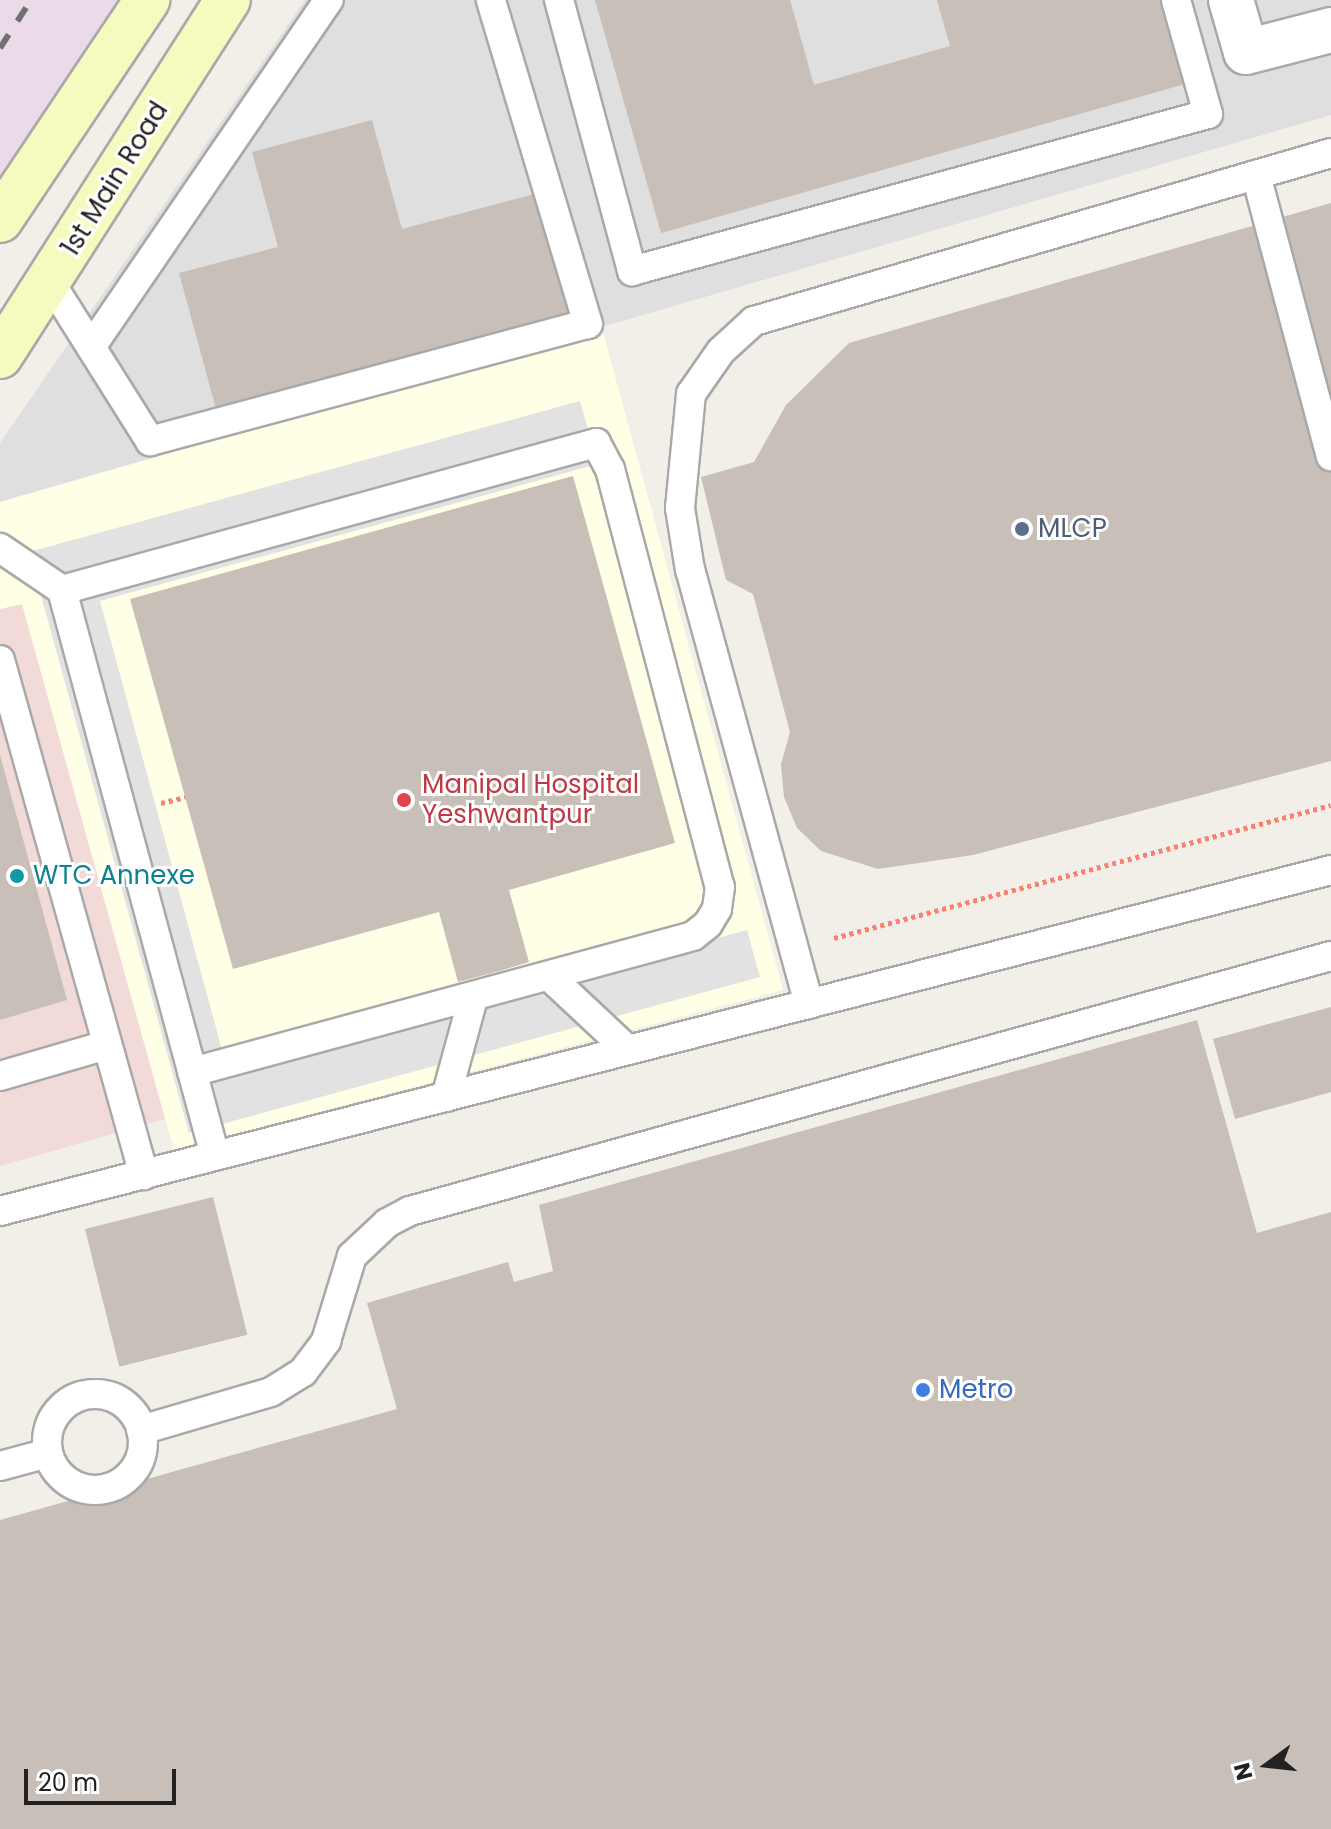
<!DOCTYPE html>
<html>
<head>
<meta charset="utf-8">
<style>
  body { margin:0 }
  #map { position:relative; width:1331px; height:1829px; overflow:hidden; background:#f2efe9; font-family:Poppins,sans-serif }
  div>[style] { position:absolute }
  .residential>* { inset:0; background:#e0dfdf }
  .commercial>* { inset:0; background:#f2dad9 }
  .industrial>* { inset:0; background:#ebdbe8 }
  .education>* { inset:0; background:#ffffe5 }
  .parking>* { inset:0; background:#e2e2e2 }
  .building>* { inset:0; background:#c7bfb8; transform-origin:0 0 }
  .path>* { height:5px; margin-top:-2.5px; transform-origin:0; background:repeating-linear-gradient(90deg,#fa8072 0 4px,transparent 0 8px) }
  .roads { filter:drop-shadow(2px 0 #a9a9a9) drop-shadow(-2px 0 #a9a9a9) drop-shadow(0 2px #a9a9a9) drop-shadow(0 -2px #a9a9a9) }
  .lane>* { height:28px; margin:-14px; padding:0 14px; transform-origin:14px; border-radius:14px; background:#fff }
  .lane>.ring { margin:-14px; padding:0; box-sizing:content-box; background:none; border:28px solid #fff; border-radius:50% }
  .street>* { height:44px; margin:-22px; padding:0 22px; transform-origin:22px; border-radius:22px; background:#fff }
  .secondary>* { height:44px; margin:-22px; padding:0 22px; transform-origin:22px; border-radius:22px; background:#f7fabf }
  .rail>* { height:6px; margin-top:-3px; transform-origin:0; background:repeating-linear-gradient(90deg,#707070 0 16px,transparent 0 32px) }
  .dots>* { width:22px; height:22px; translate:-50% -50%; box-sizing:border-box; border:4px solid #fff; border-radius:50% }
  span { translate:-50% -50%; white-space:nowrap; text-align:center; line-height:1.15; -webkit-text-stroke:6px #fff; paint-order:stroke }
  .street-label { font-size:26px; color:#222 }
  .service-label { font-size:26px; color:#4e5e75 }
  .left { translate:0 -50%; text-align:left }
  .health-label { font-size:26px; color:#be3a42 }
  .culture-label { font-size:26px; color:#0d838f }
  .shop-label { font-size:26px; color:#366cbe }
  .north { position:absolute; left:1227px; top:1725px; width:80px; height:80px; -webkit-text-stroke:6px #fff; paint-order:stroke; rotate:255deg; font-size:22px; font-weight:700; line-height:32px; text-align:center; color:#222 }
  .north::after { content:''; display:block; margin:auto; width:28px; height:36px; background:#222; clip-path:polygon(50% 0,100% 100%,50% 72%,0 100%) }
  .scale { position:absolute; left:24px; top:1769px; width:152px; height:36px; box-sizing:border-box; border:4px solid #222; border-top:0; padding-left:10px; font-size:24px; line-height:28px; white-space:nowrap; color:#222; -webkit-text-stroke:6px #fff; paint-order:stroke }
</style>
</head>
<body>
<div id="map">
  <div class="residential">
    <i style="clip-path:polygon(305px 0,1331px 0,1331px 115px,0 502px,0 443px)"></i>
  </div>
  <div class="commercial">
    <i style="clip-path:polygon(22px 604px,165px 1119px,0 1166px,0 609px)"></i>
  </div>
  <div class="industrial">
    <i style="clip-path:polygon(0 0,161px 0,0 246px)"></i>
  </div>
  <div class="education">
    <i style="clip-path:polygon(602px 329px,783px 990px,174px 1150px,22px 604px,0 609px,0 502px)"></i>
  </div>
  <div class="parking">
    <i style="clip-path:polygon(580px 401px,598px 464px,100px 601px,228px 1072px,747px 930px,760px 977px,189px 1133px,29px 552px)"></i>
  </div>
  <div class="building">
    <i style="clip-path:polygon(595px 0,790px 0,814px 85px,950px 46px,937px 0,1161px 0,1185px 84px,661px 233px)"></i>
    <i style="clip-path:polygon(372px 120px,402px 229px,538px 193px,570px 314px,216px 409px,179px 273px,278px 247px,252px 152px)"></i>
    <i style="clip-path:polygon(1331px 203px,1331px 761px,973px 855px,878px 869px,821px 851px,797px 828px,784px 797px,781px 764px,790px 732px,753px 594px,726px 580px,701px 477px,754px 462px,786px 405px,849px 343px)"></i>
    <i style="clip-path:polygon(573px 476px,675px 843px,509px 890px,529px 962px,503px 970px,458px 982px,439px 912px,233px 969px,130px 599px)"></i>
    <i style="clip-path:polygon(0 755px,67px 1000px,0 1020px)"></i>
    <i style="clip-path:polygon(1331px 1007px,1331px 1092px,1235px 1119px,1213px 1039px)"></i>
    <i style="clip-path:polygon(1197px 1020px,1257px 1233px,1331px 1212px,1331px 1829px,0 1829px,0 1520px,397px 1409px,367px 1303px,508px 1262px,514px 1282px,553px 1271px,539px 1205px)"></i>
    <i style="left:213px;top:1197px;width:142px;height:132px;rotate:76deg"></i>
  </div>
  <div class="path">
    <i style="left:161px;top:803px;width:25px;rotate:-14deg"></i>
    <i style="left:834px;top:938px;width:514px;rotate:-14.98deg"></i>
  </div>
  <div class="roads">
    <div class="lane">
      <i style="left:559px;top:0;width:281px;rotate:74.9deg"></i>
      <i style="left:632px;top:271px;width:597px;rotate:-15.25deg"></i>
      <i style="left:1208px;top:114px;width:118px;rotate:-105.7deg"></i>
      <i style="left:1256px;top:175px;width:291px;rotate:75.1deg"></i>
      <i style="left:50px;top:282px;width:188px;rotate:57.8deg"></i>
      <i style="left:150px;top:441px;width:453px;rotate:-15deg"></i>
      <i style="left:588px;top:324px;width:338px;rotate:-106.7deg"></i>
      <i style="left:91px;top:347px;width:421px;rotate:-55.6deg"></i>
      <i style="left:0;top:548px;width:75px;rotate:34.1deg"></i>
      <i style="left:62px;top:590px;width:586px;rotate:74.87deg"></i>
      <i style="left:62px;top:590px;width:554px;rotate:-15.39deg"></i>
      <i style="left:596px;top:443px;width:30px;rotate:62deg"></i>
      <i style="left:610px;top:469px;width:432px;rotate:75.3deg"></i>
      <i style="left:720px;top:887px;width:22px;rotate:98deg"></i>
      <i style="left:717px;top:909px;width:17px;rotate:121deg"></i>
      <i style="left:708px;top:924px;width:19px;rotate:141deg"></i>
      <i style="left:693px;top:936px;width:519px;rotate:164.81deg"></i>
      <i style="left:0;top:660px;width:535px;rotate:74.38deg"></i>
      <i style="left:550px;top:977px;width:107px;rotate:43.1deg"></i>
      <i style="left:809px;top:1004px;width:450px;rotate:-105.3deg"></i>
      <i style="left:690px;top:570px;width:63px;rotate:-99.2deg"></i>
      <i style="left:680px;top:508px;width:115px;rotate:-84.5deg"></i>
      <i style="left:691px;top:394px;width:52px;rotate:-55.1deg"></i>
      <i style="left:721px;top:351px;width:45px;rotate:-42.3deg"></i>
      <i style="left:754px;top:321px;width:601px;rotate:-16.23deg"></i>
      <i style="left:0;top:1076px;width:111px;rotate:-16.2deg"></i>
      <i style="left:446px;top:1097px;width:103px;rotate:-74.7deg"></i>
      <i style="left:0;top:1211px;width:1374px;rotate:-14.37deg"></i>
      <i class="ring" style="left:47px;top:1394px;width:68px;height:68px"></i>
      <i style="left:141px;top:1430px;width:135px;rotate:-16.3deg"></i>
      <i style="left:271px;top:1392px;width:38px;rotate:-32deg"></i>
      <i style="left:303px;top:1372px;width:39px;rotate:-53deg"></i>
      <i style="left:326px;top:1341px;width:89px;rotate:-73deg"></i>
      <i style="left:352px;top:1256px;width:48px;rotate:-43.3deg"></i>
      <i style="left:387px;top:1223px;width:26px;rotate:-28deg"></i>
      <i style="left:410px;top:1211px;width:956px;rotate:-15.48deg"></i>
      <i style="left:0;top:1466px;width:50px;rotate:-15.2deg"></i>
    </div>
    <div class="street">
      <i style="left:1231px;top:0;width:54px;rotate:73.9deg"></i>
      <i style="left:1246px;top:52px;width:88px;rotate:-14.5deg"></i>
    </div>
    <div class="secondary">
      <i style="left:0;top:220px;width:265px;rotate:-56.2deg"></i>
      <i style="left:0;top:356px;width:423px;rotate:-57.4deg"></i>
    </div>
  </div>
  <div class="rail">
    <i style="left:0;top:48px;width:57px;rotate:-57.1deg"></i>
  </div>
  <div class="dots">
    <i style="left:1022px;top:529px;background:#5c6f8a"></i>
    <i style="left:404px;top:800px;background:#e0444e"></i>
    <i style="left:17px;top:876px;background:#0f9aa8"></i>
    <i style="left:923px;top:1390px;background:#3f7fe0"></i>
  </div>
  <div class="street-label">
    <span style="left:115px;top:179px;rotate:-58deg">1st Main Road</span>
  </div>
  <div class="service-label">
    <span class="left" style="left:1038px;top:529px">MLCP</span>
  </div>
  <div class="health-label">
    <span class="left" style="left:422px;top:800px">Manipal Hospital<br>Yeshwantpur</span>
  </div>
  <div class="culture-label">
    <span class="left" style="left:33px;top:876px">WTC Annexe</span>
  </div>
  <div class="shop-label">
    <span class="left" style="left:939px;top:1390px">Metro</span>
  </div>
  <div class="north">N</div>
  <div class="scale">20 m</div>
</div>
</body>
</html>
